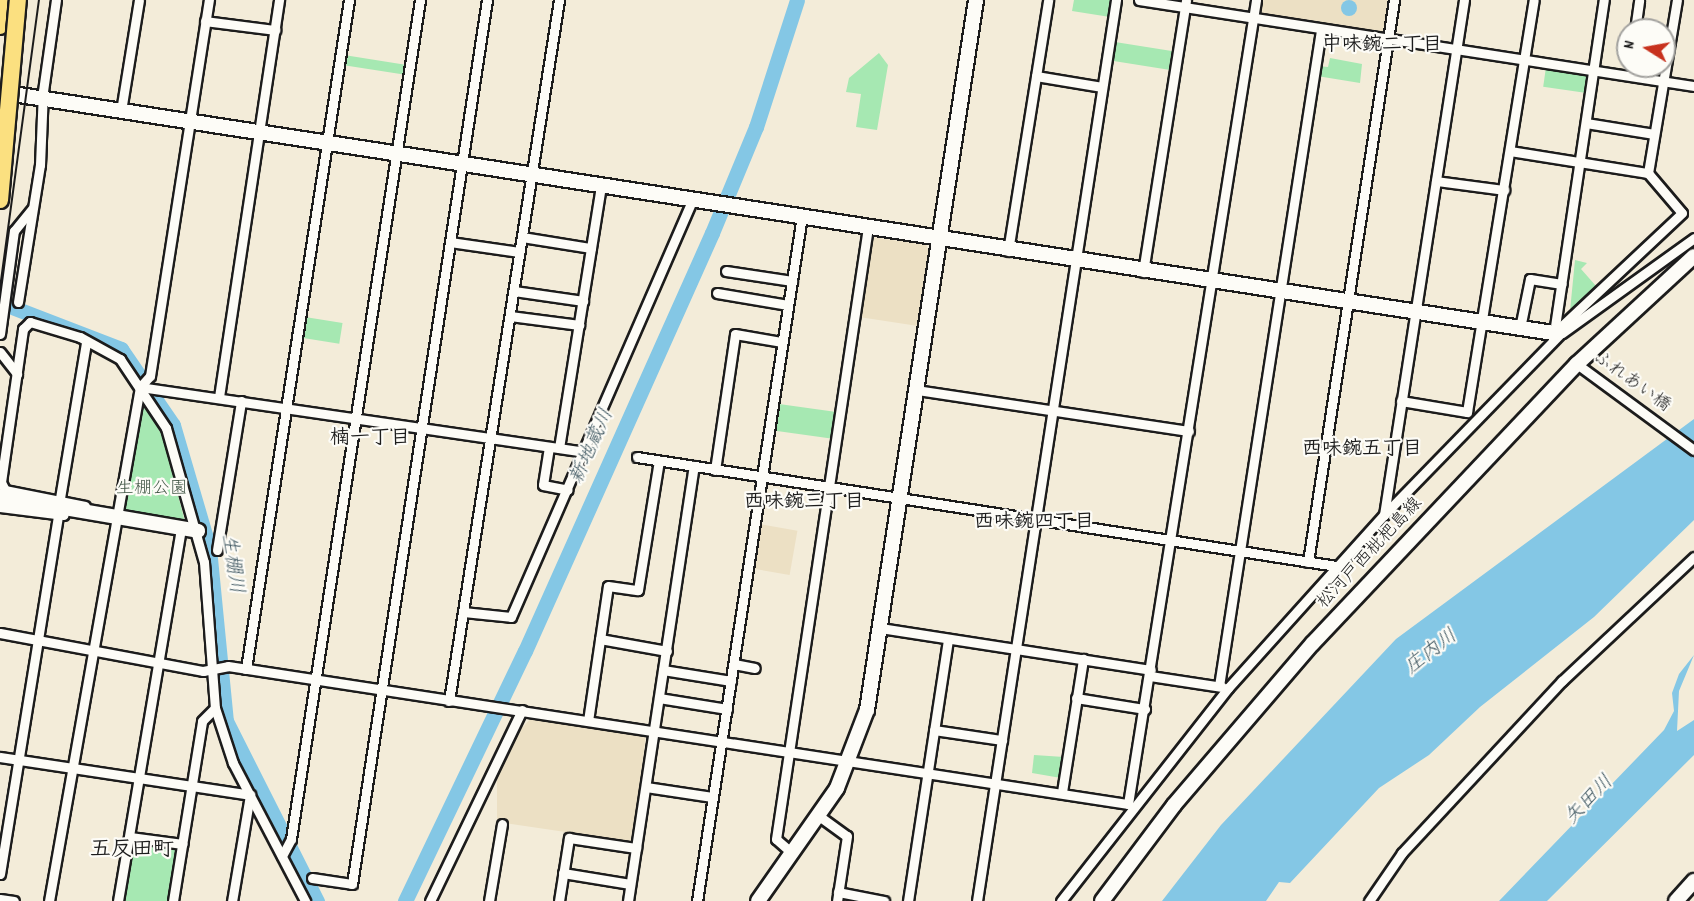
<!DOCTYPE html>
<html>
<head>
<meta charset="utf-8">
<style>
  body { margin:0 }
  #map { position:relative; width:1694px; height:901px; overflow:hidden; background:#f3ecd9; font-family:Dekko,"Klee One",sans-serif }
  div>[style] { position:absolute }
  .built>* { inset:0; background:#ece0c4; transform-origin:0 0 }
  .green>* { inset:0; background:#a6e8b2; transform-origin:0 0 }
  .water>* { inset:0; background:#84c7e5 }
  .round { border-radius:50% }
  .river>* { height:15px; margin:-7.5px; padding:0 7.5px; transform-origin:7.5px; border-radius:7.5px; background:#84c7e5 }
  .roads { filter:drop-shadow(2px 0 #1c1c1c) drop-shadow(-2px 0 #1c1c1c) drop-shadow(0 2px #1c1c1c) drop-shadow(0 -2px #1c1c1c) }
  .street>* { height:9px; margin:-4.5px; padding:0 4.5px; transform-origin:4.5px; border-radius:4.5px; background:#fdfcf7 }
  .secondary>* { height:14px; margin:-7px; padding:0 7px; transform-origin:7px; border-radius:7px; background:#fdfcf7 }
  .highway>* { height:16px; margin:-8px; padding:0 8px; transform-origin:8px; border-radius:8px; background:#fbe080 }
  .rail>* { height:2px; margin:-1px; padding:0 1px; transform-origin:1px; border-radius:1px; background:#1c1c1c }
  .bridges { filter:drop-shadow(2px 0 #1c1c1c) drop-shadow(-2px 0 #1c1c1c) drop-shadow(0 2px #1c1c1c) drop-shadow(0 -2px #1c1c1c) }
  .highway-bridge>* { height:16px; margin:-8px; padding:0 8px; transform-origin:8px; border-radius:8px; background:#fbe080 }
  span { translate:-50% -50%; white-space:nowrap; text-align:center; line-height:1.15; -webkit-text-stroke:4.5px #fdfcf7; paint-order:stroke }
  .street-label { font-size:18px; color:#1c1c1c }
  .park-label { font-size:18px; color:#455949 }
  .neighbourhood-label { font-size:20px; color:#1c1c1c; font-weight:700 }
  .water-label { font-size:20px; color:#405862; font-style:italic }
  .quarter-label { font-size:21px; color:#1c1c1c; font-weight:700 }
  .north { position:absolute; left:1616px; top:18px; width:60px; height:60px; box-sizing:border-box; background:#fdfcf7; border:2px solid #a3a29f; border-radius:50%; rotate:281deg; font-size:16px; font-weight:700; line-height:24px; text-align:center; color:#1c1c1c }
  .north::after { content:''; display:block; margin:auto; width:21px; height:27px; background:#c8321e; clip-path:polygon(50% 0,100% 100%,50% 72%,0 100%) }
</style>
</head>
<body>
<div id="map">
  <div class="built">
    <i style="clip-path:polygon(1262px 0,1390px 0,1382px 34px,1260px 15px)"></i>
    <i style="clip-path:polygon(872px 237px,926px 245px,929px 252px,918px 326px,859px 317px)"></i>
    <i style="left:759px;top:524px;width:39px;height:45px;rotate:10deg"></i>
    <i style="clip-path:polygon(533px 716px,646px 733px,633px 842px,497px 822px,497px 777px,521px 729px)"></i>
  </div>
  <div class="green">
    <i style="clip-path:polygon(1074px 0,1114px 0,1110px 17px,1072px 11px)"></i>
    <i style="left:1115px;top:42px;width:59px;height:19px;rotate:9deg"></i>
    <i style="clip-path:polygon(879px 53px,888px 65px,877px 130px,856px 127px,861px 94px,846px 92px,849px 78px)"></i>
    <i style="left:344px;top:55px;width:62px;height:10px;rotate:9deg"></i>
    <i style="clip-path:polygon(1330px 58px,1362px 64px,1360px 83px,1317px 76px,1318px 66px,1328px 67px)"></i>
    <i style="left:1546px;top:67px;width:42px;height:20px;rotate:8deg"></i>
    <i style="clip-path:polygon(1575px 260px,1587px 263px,1581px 269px,1596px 286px,1570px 311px)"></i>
    <i style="left:305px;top:317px;width:38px;height:21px;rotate:9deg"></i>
    <i style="left:779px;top:404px;width:58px;height:27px;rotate:8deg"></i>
    <i style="clip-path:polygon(146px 406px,163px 437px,185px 522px,123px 511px,139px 407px)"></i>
    <i style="clip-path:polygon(1034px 755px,1064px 757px,1061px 778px,1032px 773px)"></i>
    <i style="clip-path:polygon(133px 838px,179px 845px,170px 901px,122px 901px)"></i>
  </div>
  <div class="water">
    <i class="round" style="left:1341px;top:0;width:16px;height:16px"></i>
    <i style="clip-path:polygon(1694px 419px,1694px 520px,1594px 617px,1480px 707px,1429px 755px,1379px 788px,1290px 883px,1279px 882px,1266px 901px,1162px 901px,1221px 825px,1396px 639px)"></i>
    <i style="clip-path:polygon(1694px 655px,1679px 691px,1677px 731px,1694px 720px,1694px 755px,1547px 901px,1499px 901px,1664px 730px,1674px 711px,1672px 693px,1679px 674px)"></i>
  </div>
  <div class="river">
    <i style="left:12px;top:307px;width:117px;rotate:21.1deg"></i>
    <i style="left:121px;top:349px;width:92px;rotate:55.6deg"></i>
    <i style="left:173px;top:425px;width:128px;rotate:73.7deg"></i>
    <i style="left:209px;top:548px;width:174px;rotate:84.4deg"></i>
    <i style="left:226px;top:721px;width:202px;rotate:63.2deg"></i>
    <i style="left:405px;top:901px;width:277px;rotate:-64.4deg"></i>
    <i style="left:525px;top:651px;width:458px;rotate:-65.9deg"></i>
    <i style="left:712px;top:233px;width:115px;rotate:-67.5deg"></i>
    <i style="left:756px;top:127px;width:133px;rotate:-72.1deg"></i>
  </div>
  <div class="roads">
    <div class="street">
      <i style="left:1139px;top:0;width:562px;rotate:8.81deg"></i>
      <i style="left:205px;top:21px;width:71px;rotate:7.3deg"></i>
      <i style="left:1635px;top:30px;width:30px;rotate:-82deg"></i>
      <i style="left:1036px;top:76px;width:67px;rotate:9.5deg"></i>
      <i style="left:121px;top:111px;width:112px;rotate:-80.8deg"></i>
      <i style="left:1586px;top:123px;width:69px;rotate:9.2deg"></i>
      <i style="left:1510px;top:151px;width:140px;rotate:9.1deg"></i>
      <i style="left:1648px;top:173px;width:52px;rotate:49.6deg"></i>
      <i style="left:1682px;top:213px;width:175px;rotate:136.8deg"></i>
      <i style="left:1648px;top:173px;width:175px;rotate:-80.5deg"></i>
      <i style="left:1436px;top:181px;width:69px;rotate:7.5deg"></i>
      <i style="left:522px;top:237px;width:70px;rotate:9.1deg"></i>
      <i style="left:450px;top:242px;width:70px;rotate:8.2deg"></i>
      <i style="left:1008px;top:251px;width:254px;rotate:-80.9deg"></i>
      <i style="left:726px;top:271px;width:67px;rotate:8.6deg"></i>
      <i style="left:1143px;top:272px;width:275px;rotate:-81deg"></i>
      <i style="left:514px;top:291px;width:70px;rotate:8.2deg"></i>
      <i style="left:717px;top:293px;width:72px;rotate:9.6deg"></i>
      <i style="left:18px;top:302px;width:139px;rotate:-80.9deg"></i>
      <i style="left:40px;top:165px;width:74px;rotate:-87.7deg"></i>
      <i style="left:43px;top:91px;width:92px;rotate:-81.9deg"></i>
      <i style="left:510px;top:316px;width:70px;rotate:7.4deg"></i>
      <i style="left:1520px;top:328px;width:50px;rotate:-78.5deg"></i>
      <i style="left:1530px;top:279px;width:32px;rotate:9deg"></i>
      <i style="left:1554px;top:333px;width:337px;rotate:-81.5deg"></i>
      <i style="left:1562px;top:333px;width:163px;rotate:-35.7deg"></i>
      <i style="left:0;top:334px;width:104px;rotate:-82.3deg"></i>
      <i style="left:14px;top:231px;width:28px;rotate:-51deg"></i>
      <i style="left:0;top:352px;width:28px;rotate:52deg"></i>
      <i style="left:1577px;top:364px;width:145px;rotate:36.3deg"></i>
      <i style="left:140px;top:387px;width:451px;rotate:8.3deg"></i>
      <i style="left:917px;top:390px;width:275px;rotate:8.6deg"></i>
      <i style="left:219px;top:397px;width:402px;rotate:-81.4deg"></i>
      <i style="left:1401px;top:401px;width:67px;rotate:9.5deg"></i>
      <i style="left:1467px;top:412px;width:417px;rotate:-80.8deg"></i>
      <i style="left:549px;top:447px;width:38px;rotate:99deg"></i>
      <i style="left:543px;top:485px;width:25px;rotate:11deg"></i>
      <i style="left:559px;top:448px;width:265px;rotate:-80.9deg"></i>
      <i style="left:637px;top:457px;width:707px;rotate:8.86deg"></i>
      <i style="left:715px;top:470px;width:137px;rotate:-81.6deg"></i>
      <i style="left:735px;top:334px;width:48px;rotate:9.7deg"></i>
      <i style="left:60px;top:498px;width:158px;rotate:-80.5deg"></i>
      <i style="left:85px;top:506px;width:82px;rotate:-168.7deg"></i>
      <i style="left:5px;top:490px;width:9px;rotate:-117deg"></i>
      <i style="left:1px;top:482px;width:155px;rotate:-81.8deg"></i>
      <i style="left:23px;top:329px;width:10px;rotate:-45deg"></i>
      <i style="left:30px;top:322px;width:52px;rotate:16.7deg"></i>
      <i style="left:80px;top:337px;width:46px;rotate:28.8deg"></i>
      <i style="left:120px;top:359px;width:83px;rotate:56.3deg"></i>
      <i style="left:166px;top:428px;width:139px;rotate:74.2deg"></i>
      <i style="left:204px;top:562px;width:146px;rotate:85.7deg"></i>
      <i style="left:215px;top:708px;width:58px;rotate:71.9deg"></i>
      <i style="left:233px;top:763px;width:156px;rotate:62.4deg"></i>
      <i style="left:0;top:507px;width:64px;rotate:7.1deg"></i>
      <i style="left:1384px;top:515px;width:521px;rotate:-81.17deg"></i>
      <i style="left:217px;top:550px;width:151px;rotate:-80.8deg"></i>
      <i style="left:1308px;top:562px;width:569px;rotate:-81.3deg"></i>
      <i style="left:463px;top:612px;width:48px;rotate:5.9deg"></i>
      <i style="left:511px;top:617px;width:455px;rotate:-66.5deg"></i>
      <i style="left:880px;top:628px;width:274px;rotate:8.8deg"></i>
      <i style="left:0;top:633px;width:207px;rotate:10.6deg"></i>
      <i style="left:203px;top:671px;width:25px;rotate:-11deg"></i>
      <i style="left:228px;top:666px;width:911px;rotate:8.72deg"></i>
      <i style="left:1128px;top:804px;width:814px;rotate:-80.95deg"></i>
      <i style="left:600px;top:639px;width:68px;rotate:10.2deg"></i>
      <i style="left:734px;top:664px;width:21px;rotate:11deg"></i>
      <i style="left:246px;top:669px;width:677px;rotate:-81.25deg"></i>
      <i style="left:663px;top:670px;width:69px;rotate:9.2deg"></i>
      <i style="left:1150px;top:676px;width:73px;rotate:8.7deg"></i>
      <i style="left:1219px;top:686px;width:664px;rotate:-81.16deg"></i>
      <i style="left:659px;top:698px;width:69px;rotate:9.2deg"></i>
      <i style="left:1076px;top:698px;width:70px;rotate:9.1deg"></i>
      <i style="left:449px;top:701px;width:710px;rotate:-81.08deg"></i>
      <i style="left:588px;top:721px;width:136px;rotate:-81.6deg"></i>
      <i style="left:608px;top:586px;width:30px;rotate:8deg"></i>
      <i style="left:638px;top:590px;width:131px;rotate:-80.8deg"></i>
      <i style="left:934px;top:730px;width:69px;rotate:8.4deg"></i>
      <i style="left:0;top:757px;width:253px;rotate:8.6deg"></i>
      <i style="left:250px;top:795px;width:108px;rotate:99.6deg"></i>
      <i style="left:646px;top:787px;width:67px;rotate:8.6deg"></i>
      <i style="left:1062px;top:792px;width:135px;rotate:-81deg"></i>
      <i style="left:819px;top:816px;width:34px;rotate:36deg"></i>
      <i style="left:847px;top:836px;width:66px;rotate:98.7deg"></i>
      <i style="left:130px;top:837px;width:53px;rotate:7.5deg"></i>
      <i style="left:792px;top:853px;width:21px;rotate:-139deg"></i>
      <i style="left:776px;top:839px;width:619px;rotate:-81.45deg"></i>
      <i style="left:282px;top:856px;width:19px;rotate:-62deg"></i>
      <i style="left:291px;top:839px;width:849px;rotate:-81.26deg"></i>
      <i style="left:563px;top:873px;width:68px;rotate:9.3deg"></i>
      <i style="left:0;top:874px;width:365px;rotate:-80.8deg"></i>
      <i style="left:312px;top:878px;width:40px;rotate:8.5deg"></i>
      <i style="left:352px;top:884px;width:894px;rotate:-81.32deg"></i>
      <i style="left:838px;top:892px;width:47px;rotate:11.1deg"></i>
      <i style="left:0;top:899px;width:14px;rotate:8deg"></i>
      <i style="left:49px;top:901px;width:522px;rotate:-79.96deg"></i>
      <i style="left:140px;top:387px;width:15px;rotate:-48deg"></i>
      <i style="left:150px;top:376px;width:381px;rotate:-81.1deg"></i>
      <i style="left:118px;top:901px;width:377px;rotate:-80.4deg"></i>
      <i style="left:173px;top:901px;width:182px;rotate:-80.8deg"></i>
      <i style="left:202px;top:721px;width:18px;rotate:-45deg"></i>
      <i style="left:430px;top:901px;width:212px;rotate:-64.3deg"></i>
      <i style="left:489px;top:901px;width:78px;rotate:-80.4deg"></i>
      <i style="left:559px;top:901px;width:64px;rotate:-81deg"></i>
      <i style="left:569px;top:838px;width:68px;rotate:8.5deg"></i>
      <i style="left:628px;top:901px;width:440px;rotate:-81.4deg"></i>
      <i style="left:697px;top:901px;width:693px;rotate:-81.29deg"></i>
      <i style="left:908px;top:901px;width:265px;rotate:-81.3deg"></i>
      <i style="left:977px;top:901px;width:912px;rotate:-81.23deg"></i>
      <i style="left:1061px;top:901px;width:271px;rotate:-51.9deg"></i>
      <i style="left:1228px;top:688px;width:233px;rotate:-48deg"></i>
      <i style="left:1384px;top:515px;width:252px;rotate:-45.8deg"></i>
      <i style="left:1369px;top:901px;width:58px;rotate:-55.5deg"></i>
      <i style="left:1402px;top:853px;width:235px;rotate:-47.1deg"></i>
      <i style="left:1562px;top:681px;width:181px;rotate:-43.2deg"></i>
    </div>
    <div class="secondary">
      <i style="left:0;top:92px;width:1573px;rotate:8.82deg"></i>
      <i style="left:0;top:497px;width:201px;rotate:9.7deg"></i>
      <i style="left:758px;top:901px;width:138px;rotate:-55deg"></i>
      <i style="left:837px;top:788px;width:84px;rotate:-69deg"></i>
      <i style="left:867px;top:710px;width:718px;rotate:-81.27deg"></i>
      <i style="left:1102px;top:901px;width:120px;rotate:-53.1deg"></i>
      <i style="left:1174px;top:805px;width:213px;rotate:-49.4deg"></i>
      <i style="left:1313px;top:643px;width:384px;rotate:-46.6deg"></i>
      <i style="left:1577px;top:364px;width:159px;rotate:-42.7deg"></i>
      <i style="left:1676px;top:901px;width:27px;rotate:-48deg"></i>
    </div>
    <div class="highway">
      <i style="left:0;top:26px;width:26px;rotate:-83deg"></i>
    </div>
  </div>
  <div class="rail">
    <i style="left:0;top:288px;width:291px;rotate:-82.3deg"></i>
  </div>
  <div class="bridges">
    <div class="highway-bridge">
      <i style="left:0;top:200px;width:201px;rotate:-84.9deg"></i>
    </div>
  </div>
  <div class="street-label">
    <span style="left:1631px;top:383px;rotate:36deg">ふれあい橋</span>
    <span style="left:1371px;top:554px;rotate:-47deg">松河戸西枇杷島線</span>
  </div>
  <div class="park-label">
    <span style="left:152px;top:490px">生棚公園</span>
  </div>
  <div class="neighbourhood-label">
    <span style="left:1382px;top:46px">中味鋺二丁目</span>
    <span style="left:370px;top:439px">楠一丁目</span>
    <span style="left:1362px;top:450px">西味鋺五丁目</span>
    <span style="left:804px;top:503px">西味鋺三丁目</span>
    <span style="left:1034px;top:523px">西味鋺四丁目</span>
  </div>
  <div class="water-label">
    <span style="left:593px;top:447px;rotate:-66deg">新地蔵川</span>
    <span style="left:231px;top:564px;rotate:82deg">生棚川</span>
    <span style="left:1432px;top:653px;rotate:-38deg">庄内川</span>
    <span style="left:1590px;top:801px;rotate:-46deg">矢田川</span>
  </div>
  <div class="quarter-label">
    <span style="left:132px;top:851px">五反田町</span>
  </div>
  <div class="north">N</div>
</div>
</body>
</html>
